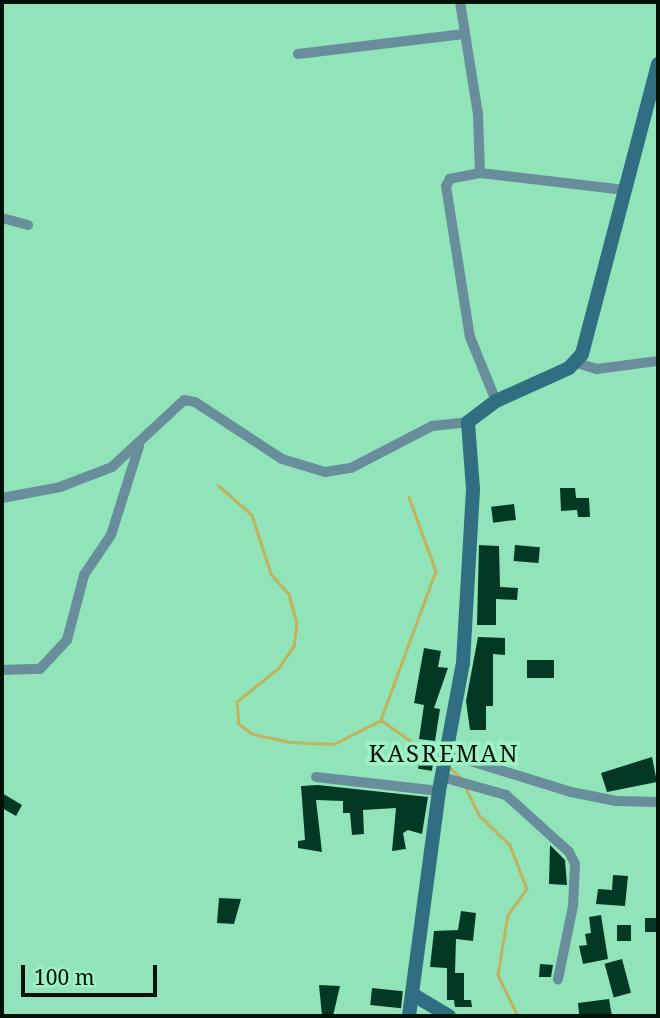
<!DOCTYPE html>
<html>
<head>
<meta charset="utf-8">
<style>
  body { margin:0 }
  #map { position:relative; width:660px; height:1018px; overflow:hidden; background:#91e4b9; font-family:"Noto Serif",serif }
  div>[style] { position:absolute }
  .stream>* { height:2.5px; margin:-1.25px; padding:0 1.25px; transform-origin:1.25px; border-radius:1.25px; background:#c1b35c }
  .building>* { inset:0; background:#033924; transform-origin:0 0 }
  .street>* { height:10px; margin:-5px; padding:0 5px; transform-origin:5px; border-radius:5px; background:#688e9b }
  .secondary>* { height:14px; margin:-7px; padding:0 7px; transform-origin:7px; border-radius:7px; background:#306e81 }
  span { translate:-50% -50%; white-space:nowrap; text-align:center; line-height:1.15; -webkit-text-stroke:7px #9ef2c6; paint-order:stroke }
  .quarter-label { font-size:24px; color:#001207; letter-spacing:2px }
  .frame { position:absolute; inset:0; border:4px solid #001207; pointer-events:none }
  .scale { position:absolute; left:21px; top:965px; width:136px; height:32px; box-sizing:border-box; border:4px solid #001207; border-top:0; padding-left:9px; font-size:21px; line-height:24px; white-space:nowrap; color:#001207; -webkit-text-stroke:5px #9ef2c6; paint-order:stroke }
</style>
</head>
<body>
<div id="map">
  <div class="stream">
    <i style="left:218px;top:485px;width:45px;rotate:41.4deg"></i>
    <i style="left:252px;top:515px;width:62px;rotate:72.1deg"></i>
    <i style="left:271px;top:574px;width:27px;rotate:48deg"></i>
    <i style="left:289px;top:594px;width:30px;rotate:75deg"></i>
    <i style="left:297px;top:623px;width:23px;rotate:97deg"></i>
    <i style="left:294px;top:646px;width:27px;rotate:124deg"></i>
    <i style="left:279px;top:668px;width:54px;rotate:141deg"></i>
    <i style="left:237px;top:702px;width:22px;rotate:85deg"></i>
    <i style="left:239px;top:724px;width:17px;rotate:36deg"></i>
    <i style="left:253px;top:734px;width:39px;rotate:12deg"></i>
    <i style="left:291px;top:742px;width:43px;rotate:2.7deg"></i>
    <i style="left:334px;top:744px;width:53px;rotate:-27.1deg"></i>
    <i style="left:409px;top:497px;width:79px;rotate:70deg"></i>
    <i style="left:436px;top:571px;width:159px;rotate:110.3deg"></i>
    <i style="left:381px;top:720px;width:70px;rotate:35.1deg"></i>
    <i style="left:450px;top:768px;width:20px;rotate:41deg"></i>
    <i style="left:466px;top:788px;width:30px;rotate:64deg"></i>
    <i style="left:479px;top:815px;width:43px;rotate:44.1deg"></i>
    <i style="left:510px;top:845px;width:47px;rotate:68.9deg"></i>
    <i style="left:527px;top:889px;width:32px;rotate:126deg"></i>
    <i style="left:508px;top:915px;width:61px;rotate:99.5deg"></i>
    <i style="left:498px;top:975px;width:46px;rotate:64deg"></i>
  </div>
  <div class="building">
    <i style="clip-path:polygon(560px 488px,575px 488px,576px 498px,589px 498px,590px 517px,578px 517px,577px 510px,561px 511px)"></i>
    <i style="left:514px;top:504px;width:16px;height:23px;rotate:83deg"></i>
    <i style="clip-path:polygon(479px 545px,499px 546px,500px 587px,518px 588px,517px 600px,496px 599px,496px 625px,477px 625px)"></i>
    <i style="left:515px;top:545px;width:25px;height:16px;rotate:5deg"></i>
    <i style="clip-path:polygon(478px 637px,505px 638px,505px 655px,493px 654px,493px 706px,486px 706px,486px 730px,470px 730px,466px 701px)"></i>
    <i style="clip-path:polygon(424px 648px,441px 651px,438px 667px,448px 668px,434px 708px,440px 709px,435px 741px,419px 739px,424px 705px,414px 703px)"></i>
    <i style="left:527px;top:660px;width:27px;height:18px"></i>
    <i style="left:420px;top:755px;width:14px;height:14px;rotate:8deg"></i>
    <i style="clip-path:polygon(652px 757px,657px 782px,607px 792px,601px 773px)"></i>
    <i style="clip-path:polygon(318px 785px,428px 797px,422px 834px,408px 830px,403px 833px,406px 849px,392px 851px,396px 808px,363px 810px,364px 834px,352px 835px,350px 813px,343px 813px,343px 801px,316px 800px,322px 852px,298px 848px,298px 841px,305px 840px,301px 786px)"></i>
    <i style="clip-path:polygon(2px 793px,22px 805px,16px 816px,2px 808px)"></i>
    <i style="clip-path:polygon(550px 845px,565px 860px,567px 885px,549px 884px)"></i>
    <i style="clip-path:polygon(613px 875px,628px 876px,625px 906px,596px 904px,598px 889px,612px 890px)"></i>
    <i style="clip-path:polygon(219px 898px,241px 899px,234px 924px,217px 923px)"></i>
    <i style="clip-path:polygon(461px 911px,476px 913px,473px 941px,456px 939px,455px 973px,464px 973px,464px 1000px,471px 1000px,472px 1007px,455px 1007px,454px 1000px,447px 1000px,447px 968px,430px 967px,434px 931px,458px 930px)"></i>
    <i style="clip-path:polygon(601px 915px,608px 959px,583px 964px,579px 946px,587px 945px,585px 934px,591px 933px,589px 917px)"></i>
    <i style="left:658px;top:918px;width:14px;height:13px;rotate:90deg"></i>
    <i style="left:617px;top:925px;width:14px;height:16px"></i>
    <i style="left:622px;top:959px;width:35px;height:18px;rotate:75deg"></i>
    <i style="clip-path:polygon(540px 964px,553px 965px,551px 977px,539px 977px)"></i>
    <i style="clip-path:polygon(319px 985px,340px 986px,333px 1016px,322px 1016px)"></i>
    <i style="left:372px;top:988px;width:31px;height:17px;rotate:6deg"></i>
    <i style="clip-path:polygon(609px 999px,612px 1016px,579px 1014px,578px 1003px)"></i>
  </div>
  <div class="street">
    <i style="left:460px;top:2px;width:113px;rotate:80.9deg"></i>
    <i style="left:478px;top:114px;width:59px;rotate:88.1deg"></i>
    <i style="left:480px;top:173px;width:146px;rotate:6.7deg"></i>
    <i style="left:298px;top:54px;width:167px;rotate:-6.9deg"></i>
    <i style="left:480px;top:173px;width:31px;rotate:169deg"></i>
    <i style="left:450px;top:179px;width:8px;rotate:120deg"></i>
    <i style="left:446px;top:186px;width:153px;rotate:81deg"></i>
    <i style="left:470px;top:337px;width:69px;rotate:67.9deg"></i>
    <i style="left:2px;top:218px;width:27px;rotate:15deg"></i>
    <i style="left:577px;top:363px;width:21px;rotate:17deg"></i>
    <i style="left:597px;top:369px;width:62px;rotate:-7.5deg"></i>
    <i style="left:2px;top:498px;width:59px;rotate:-10.7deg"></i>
    <i style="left:60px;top:487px;width:56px;rotate:-21deg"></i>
    <i style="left:112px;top:467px;width:98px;rotate:-42.9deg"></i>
    <i style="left:184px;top:400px;width:11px;rotate:10deg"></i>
    <i style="left:195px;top:402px;width:104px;rotate:33.2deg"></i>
    <i style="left:282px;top:459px;width:45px;rotate:16.8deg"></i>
    <i style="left:325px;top:472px;width:26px;rotate:-9deg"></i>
    <i style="left:351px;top:468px;width:91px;rotate:-27.4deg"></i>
    <i style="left:432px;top:426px;width:36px;rotate:-6deg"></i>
    <i style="left:2px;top:670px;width:38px;rotate:-2deg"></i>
    <i style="left:40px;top:669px;width:40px;rotate:-47deg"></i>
    <i style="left:67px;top:640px;width:67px;rotate:-75.3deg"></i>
    <i style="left:84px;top:575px;width:48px;rotate:-56deg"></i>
    <i style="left:111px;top:535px;width:93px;rotate:-72.5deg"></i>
    <i style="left:448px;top:754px;width:129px;rotate:17.2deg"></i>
    <i style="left:571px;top:792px;width:46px;rotate:11.3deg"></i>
    <i style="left:616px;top:801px;width:42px;rotate:1.4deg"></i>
    <i style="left:316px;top:777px;width:124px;rotate:6.5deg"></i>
    <i style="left:442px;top:777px;width:66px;rotate:15.7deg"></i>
    <i style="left:506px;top:795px;width:85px;rotate:42.1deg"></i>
    <i style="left:569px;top:852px;width:13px;rotate:63deg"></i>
    <i style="left:575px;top:864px;width:42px;rotate:92.7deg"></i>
    <i style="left:573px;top:906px;width:75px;rotate:101.6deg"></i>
  </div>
  <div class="secondary">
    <i style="left:412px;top:994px;width:43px;rotate:30.7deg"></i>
    <i style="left:409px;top:1016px;width:227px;rotate:-82.4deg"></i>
    <i style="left:439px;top:791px;width:130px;rotate:-79.4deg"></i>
    <i style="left:463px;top:663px;width:174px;rotate:-86.7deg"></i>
    <i style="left:473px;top:489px;width:67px;rotate:-94.3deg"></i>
    <i style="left:468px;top:422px;width:35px;rotate:-37deg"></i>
    <i style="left:496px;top:401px;width:80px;rotate:-24.3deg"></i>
    <i style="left:569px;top:368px;width:19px;rotate:-47deg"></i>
    <i style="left:582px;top:354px;width:300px;rotate:-75.3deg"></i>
  </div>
  <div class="quarter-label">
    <span style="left:444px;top:753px">KASREMAN</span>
  </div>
  <div class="frame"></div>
  <div class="scale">100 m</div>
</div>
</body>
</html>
